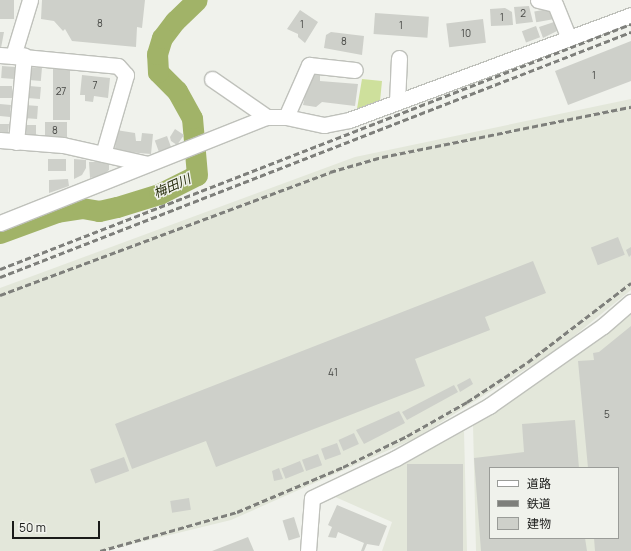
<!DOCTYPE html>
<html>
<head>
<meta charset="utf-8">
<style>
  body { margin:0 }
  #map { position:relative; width:631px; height:551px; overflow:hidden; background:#f0f2ec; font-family:Manrope,"Noto Sans JP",sans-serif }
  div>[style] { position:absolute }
  .built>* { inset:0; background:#e3e7da }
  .green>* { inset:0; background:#cee09c }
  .river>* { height:21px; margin:-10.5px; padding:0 10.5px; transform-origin:10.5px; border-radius:10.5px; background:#a1b368 }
  .building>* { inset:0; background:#ced0ca; transform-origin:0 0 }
  .roads { filter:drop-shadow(1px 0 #bfc1bb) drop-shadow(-1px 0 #bfc1bb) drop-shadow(0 1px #bfc1bb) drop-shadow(0 -1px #bfc1bb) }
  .minor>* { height:15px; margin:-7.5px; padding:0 7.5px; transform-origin:7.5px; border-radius:7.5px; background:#fff }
  .rail>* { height:3px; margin-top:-1.5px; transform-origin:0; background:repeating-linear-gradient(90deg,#7e7f7b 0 6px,transparent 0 9px) }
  span { translate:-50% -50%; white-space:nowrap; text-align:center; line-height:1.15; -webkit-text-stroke:3px #f0f2ec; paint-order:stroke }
  .number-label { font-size:10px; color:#474845 }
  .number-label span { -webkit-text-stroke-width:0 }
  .water-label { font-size:13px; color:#2c3312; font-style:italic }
  .legend { position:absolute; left:489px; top:467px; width:130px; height:72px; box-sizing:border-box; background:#f0f2ec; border:1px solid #9a9c98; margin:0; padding:5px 7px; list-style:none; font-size:12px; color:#1a1b19 }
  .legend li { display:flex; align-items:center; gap:8px; height:20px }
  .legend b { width:20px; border:1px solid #9a9c98 }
  .scale { position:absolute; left:12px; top:521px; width:88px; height:18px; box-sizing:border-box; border:2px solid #1a1b19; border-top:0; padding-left:5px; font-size:12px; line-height:14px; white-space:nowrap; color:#1a1b19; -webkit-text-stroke:3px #f0f2ec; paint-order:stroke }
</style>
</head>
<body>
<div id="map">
  <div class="built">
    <i style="clip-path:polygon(631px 99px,631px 290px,558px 349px,416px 438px,231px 520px,104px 551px,0 551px,0 288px,355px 157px)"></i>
    <i style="clip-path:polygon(evenodd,631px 309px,631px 551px,476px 551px,473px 424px,631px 309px,490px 468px,618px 468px,618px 538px,490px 538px,490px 468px)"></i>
    <i style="clip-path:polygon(464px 431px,467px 551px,382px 551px,392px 522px,333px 496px)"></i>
  </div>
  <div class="green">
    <i style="clip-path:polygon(362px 79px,382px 81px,380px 101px,357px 109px)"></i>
  </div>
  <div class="river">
    <i style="left:0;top:233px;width:61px;rotate:-20.2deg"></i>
    <i style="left:57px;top:212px;width:25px;rotate:-9deg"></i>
    <i style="left:82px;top:208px;width:17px;rotate:10deg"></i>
    <i style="left:99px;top:211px;width:18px;rotate:-13deg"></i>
    <i style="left:117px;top:207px;width:44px;rotate:-17.2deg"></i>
    <i style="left:159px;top:194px;width:42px;rotate:-26.6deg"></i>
    <i style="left:197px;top:175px;width:57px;rotate:-95deg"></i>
    <i style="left:192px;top:118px;width:31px;rotate:-119deg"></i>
    <i style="left:177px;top:91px;width:27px;rotate:-135deg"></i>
    <i style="left:158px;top:72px;width:18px;rotate:-93deg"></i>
    <i style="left:157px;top:54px;width:17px;rotate:-73deg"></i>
    <i style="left:162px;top:38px;width:21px;rotate:-53deg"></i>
    <i style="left:175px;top:21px;width:30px;rotate:-44deg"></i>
  </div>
  <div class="building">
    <i style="left:0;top:0;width:14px;height:19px"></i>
    <i style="clip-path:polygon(42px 0,145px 0,142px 28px,137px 27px,136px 47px,72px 41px,65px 29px,63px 31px,54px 21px,41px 19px)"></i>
    <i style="clip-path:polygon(529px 6px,533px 22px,516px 24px,514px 7px)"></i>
    <i style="clip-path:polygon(505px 8px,512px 12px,513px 25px,491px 26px,490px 9px)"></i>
    <i style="left:554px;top:8px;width:11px;height:20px;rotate:80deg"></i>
    <i style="clip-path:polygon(300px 10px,318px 22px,305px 43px,298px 37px,298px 34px,287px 29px)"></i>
    <i style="left:375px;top:13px;width:54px;height:21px;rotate:4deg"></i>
    <i style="left:483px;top:19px;width:24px;height:37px;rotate:83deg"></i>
    <i style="clip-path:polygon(554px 22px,557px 31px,543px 38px,539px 27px)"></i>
    <i style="left:536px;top:26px;width:12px;height:15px;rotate:70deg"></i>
    <i style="clip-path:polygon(0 32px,4px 32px,1px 48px,0 47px)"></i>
    <i style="clip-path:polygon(331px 32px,364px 36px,362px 55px,324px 48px,326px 35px)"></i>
    <i style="clip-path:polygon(631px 41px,631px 81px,568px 105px,555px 71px)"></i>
    <i style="left:53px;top:63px;width:17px;height:57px"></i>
    <i style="left:2px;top:66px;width:13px;height:12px;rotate:4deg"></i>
    <i style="left:30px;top:67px;width:12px;height:13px;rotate:5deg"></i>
    <i style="clip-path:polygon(310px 74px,320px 75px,320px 81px,358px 84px,355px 106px,322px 102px,316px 107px,303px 105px)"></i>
    <i style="clip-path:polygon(82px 75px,110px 78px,108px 98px,94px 96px,93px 102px,85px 101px,85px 95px,80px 95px)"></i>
    <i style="left:0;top:86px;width:12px;height:12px"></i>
    <i style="left:29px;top:86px;width:12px;height:12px;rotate:5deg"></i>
    <i style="left:0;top:104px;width:11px;height:12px;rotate:5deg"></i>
    <i style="left:25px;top:105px;width:13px;height:13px;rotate:4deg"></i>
    <i style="left:45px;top:122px;width:22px;height:19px"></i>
    <i style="clip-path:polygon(0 124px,9px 124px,8px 136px,0 135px)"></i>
    <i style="left:24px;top:125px;width:12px;height:13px"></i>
    <i style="clip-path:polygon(175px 129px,184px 135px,177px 145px,171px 141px,170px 137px)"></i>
    <i style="clip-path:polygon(116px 130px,135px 133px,136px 141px,141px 141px,142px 133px,153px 134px,151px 154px,115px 151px)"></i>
    <i style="left:167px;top:136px;width:12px;height:13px;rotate:70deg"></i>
    <i style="left:48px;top:159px;width:18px;height:12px"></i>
    <i style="clip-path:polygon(74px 159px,86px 160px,86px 168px,82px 175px,74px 179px)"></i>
    <i style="clip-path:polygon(89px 162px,109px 162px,109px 170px,103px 175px,90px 178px)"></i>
    <i style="clip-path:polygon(68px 179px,69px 186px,49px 193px,49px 180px)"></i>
    <i style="left:618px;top:237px;width:19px;height:29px;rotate:69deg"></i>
    <i style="clip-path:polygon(631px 247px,631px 255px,629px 257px,626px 250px)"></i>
    <i style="clip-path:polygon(533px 261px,546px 293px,485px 317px,490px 330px,415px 359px,425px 386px,216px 467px,206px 441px,132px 469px,115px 424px)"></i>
    <i style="clip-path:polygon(631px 326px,631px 551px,595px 551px,594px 538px,618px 538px,618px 468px,588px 468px,578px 361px,594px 360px,593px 353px,599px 352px)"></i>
    <i style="clip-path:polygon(470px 378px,473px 384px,460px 392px,457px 385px)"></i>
    <i style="clip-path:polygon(454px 385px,458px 392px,407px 420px,402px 412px)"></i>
    <i style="clip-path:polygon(399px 411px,405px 423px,364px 444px,356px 430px)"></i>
    <i style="clip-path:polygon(575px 420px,579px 468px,490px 468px,490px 538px,585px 538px,587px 551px,481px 551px,474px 458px,524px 452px,522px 424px)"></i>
    <i style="left:354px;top:433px;width:12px;height:17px;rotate:66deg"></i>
    <i style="left:337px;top:443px;width:12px;height:17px;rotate:70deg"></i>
    <i style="left:318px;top:454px;width:12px;height:17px;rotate:70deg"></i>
    <i style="left:124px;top:457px;width:15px;height:36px;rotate:70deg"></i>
    <i style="left:300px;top:461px;width:11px;height:20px;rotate:68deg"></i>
    <i style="left:407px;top:464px;width:56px;height:87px"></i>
    <i style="clip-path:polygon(279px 468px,283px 479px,274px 481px,272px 471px)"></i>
    <i style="left:189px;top:498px;width:12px;height:19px;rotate:81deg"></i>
    <i style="clip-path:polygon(337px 505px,387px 526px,379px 546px,367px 544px,364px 551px,361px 551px,364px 543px,338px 532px,336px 538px,328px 537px,332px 527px,328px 525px)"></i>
    <i style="left:294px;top:517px;width:21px;height:12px;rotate:73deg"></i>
    <i style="clip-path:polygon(248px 537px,254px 551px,212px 551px)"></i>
  </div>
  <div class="roads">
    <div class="minor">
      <i style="left:538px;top:0;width:17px;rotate:13deg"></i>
      <i style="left:555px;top:4px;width:37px;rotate:68deg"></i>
      <i style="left:0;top:55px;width:13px;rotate:4deg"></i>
      <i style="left:13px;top:56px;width:59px;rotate:-73.1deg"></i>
      <i style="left:13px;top:56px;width:105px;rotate:5.4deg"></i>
      <i style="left:118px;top:66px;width:12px;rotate:48deg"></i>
      <i style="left:126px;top:75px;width:82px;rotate:106.2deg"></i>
      <i style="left:212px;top:79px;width:67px;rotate:34.6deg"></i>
      <i style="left:397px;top:102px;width:44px;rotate:-87.4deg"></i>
      <i style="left:286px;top:117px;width:57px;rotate:-66.1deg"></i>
      <i style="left:309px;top:65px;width:46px;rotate:6.2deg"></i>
      <i style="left:0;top:140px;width:63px;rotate:4.5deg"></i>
      <i style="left:63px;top:145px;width:86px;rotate:12.7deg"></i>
      <i style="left:16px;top:142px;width:87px;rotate:-84.7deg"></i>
      <i style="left:0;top:223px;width:287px;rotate:-21.7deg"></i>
      <i style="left:267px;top:117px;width:19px"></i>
      <i style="left:286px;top:117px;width:39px;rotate:12deg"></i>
      <i style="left:324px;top:125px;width:25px;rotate:-11deg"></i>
      <i style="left:349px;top:120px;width:301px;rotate:-20.4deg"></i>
      <i style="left:308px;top:551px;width:53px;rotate:-85.7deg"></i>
      <i style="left:312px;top:498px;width:93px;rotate:-25.5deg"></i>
      <i style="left:396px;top:458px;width:107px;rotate:-29.2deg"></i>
      <i style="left:489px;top:406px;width:139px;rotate:-35.1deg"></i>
      <i style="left:603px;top:326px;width:37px;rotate:-41deg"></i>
    </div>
  </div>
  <div class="rail">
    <i style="left:0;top:269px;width:677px;rotate:-21.22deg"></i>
    <i style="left:0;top:277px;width:677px;rotate:-21.22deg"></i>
    <i style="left:0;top:295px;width:352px;rotate:-20.4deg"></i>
    <i style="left:330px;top:172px;width:54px;rotate:-16.1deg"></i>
    <i style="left:382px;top:157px;width:254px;rotate:-11.4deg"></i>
    <i style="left:100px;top:551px;width:142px;rotate:-15.9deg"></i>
    <i style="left:237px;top:512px;width:115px;rotate:-23deg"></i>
    <i style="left:343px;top:467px;width:71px;rotate:-25.8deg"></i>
    <i style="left:407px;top:436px;width:69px;rotate:-29.5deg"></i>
    <i style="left:467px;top:402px;width:73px;rotate:-33.3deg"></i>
    <i style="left:528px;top:362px;width:130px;rotate:-37.5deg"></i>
  </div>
  <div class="number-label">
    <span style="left:523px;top:14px">2</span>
    <span style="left:502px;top:18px">1</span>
    <span style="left:100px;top:24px">8</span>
    <span style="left:302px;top:25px">1</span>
    <span style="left:401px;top:26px">1</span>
    <span style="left:466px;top:34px">10</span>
    <span style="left:344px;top:42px">8</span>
    <span style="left:594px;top:76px">1</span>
    <span style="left:95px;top:86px">7</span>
    <span style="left:61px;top:92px">27</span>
    <span style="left:55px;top:131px">8</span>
    <span style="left:333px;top:373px">41</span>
    <span style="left:607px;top:415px">5</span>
  </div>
  <div class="water-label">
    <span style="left:172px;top:186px;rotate:-24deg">梅田川</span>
  </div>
  <ul class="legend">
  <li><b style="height:5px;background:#fff"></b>道路</li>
  <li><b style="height:5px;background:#7e7f7b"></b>鉄道</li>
  <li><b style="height:11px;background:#ced0ca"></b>建物</li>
  </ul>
  <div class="scale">50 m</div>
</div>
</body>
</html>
